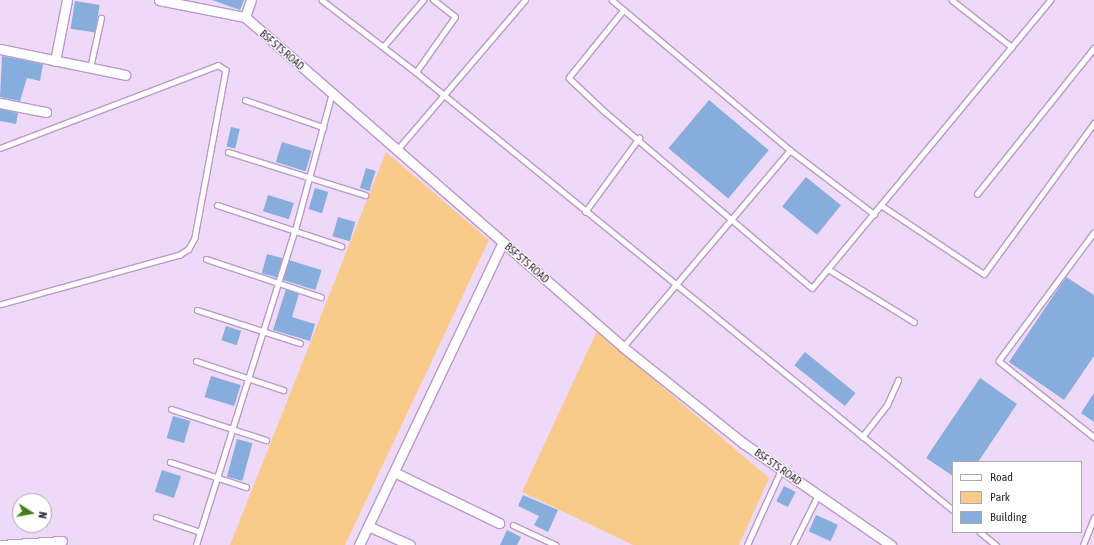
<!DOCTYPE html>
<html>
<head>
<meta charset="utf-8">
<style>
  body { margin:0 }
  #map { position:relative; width:1094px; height:545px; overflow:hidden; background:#efd9f9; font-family:"Asap Condensed",sans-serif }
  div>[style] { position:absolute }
  .green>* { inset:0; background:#f9cb8b }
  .building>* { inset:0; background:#87addd; transform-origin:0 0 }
  .roads { filter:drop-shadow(1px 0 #bb98cb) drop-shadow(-1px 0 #bb98cb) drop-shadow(0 1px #bb98cb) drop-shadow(0 -1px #bb98cb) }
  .service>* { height:4.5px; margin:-2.25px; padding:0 2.25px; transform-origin:2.25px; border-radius:2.25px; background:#fff }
  .minor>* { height:9px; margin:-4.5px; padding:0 4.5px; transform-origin:4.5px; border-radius:4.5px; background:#fff }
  span { translate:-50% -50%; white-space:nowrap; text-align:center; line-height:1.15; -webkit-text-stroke:3px #fff; paint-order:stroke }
  .street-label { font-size:11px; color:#332539 }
  .legend { position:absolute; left:952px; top:461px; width:130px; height:72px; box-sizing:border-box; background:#fff; border:1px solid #ada8b0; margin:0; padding:5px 7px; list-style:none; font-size:12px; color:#332539 }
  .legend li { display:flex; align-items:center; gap:8px; height:20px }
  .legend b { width:20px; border:1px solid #ada8b0 }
  .north { position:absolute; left:12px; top:493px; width:40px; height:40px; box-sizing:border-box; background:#fff; border:1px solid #ada8b0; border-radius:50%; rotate:101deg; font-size:11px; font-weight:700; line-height:16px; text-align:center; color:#332539 }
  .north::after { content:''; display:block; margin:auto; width:14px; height:18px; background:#457f19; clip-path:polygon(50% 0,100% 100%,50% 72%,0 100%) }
</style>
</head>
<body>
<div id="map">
  <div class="green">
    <i style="clip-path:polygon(386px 152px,489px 240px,345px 545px,230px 545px)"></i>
    <i style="clip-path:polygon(597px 331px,769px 478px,739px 545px,633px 545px,522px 492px)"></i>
  </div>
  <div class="building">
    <i style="clip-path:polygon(212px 0,244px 0,240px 10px)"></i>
    <i style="left:75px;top:1px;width:25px;height:28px;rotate:9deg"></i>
    <i style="clip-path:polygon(2px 56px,43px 64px,40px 81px,27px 78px,20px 101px,0 97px)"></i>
    <i style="left:709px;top:100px;width:78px;height:63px;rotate:40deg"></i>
    <i style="clip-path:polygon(0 109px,18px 113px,16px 124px,0 121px)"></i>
    <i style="left:231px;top:127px;width:9px;height:20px;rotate:13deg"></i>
    <i style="left:282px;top:142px;width:31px;height:21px;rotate:17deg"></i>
    <i style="left:366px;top:168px;width:10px;height:21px;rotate:17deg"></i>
    <i style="left:806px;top:177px;width:45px;height:38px;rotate:39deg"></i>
    <i style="left:315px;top:188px;width:14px;height:22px;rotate:17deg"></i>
    <i style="left:268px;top:195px;width:27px;height:17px;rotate:17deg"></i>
    <i style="left:338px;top:217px;width:18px;height:20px;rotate:16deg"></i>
    <i style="left:267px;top:254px;width:16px;height:20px;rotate:15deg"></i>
    <i style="left:289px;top:260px;width:34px;height:21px;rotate:17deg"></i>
    <i style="clip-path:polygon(1066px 277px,1094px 295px,1094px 356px,1064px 400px,1009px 362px)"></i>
    <i style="clip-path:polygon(286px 289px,299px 294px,292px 317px,315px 324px,310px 341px,273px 330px)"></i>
    <i style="left:226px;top:326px;width:16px;height:15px;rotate:18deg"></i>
    <i style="left:805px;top:352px;width:65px;height:17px;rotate:39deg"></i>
    <i style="left:211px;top:376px;width:31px;height:22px;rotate:17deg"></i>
    <i style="clip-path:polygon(980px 378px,1017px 404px,978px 462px,953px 462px,953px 476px,926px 458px)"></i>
    <i style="clip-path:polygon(1094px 393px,1094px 422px,1081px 413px)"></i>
    <i style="left:173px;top:416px;width:18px;height:23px;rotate:16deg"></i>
    <i style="left:237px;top:439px;width:16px;height:39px;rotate:15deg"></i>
    <i style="left:162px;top:470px;width:20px;height:23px;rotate:18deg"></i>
    <i style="left:784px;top:486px;width:13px;height:17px;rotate:27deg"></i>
    <i style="clip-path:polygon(523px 495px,558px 510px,548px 532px,534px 525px,539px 516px,518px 506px)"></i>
    <i style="left:816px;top:515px;width:24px;height:18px;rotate:24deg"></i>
    <i style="clip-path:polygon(507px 530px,521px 537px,517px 545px,500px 545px)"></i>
  </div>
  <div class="roads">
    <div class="service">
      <i style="left:322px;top:0;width:118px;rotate:37.5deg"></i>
      <i style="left:416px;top:72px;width:693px;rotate:39.2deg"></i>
      <i style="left:612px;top:0;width:233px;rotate:40.1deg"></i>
      <i style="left:790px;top:150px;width:106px;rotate:37.3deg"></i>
      <i style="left:952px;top:0;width:76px;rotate:38.1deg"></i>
      <i style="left:624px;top:10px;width:87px;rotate:129deg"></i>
      <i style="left:569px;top:78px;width:48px;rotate:43.3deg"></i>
      <i style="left:604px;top:111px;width:273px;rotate:40.4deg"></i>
      <i style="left:812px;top:288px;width:374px;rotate:-50.4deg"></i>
      <i style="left:383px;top:47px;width:62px;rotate:-49.6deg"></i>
      <i style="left:90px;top:68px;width:51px;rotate:-77.6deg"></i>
      <i style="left:416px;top:72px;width:67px;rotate:-54.7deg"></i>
      <i style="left:455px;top:17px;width:28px;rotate:-142deg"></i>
      <i style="left:245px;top:100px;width:83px;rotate:19.1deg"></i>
      <i style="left:0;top:148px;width:233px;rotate:-20.8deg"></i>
      <i style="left:218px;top:65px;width:9px;rotate:32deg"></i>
      <i style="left:226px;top:70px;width:171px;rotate:100.5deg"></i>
      <i style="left:195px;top:238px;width:13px;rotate:119deg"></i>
      <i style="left:189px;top:249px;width:11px;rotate:146deg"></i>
      <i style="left:180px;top:255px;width:187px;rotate:164.5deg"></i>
      <i style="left:397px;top:150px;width:197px;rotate:-49.5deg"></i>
      <i style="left:228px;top:152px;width:144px;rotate:17.4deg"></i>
      <i style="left:977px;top:194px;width:187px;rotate:-51.3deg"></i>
      <i style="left:217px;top:205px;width:131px;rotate:18.3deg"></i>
      <i style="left:881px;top:205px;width:124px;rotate:33.8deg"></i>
      <i style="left:984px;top:274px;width:187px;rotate:-53.9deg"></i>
      <i style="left:585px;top:212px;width:92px;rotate:-53.9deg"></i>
      <i style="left:1094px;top:233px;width:159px;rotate:126.6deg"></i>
      <i style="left:999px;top:361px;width:122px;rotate:38.7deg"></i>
      <i style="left:206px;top:259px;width:121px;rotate:18.3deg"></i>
      <i style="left:828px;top:269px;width:101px;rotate:31.6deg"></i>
      <i style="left:197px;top:310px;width:108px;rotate:17.8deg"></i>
      <i style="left:623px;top:347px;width:258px;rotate:-49.7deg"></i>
      <i style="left:196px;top:361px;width:92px;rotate:18.4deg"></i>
      <i style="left:171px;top:409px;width:100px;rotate:18.1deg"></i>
      <i style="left:862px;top:437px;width:41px;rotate:-52deg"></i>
      <i style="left:887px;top:405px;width:27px;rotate:-66deg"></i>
      <i style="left:170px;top:462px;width:80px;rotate:18.2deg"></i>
      <i style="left:156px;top:517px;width:46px;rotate:18.8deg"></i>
      <i style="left:513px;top:525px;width:47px;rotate:24.9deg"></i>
      <i style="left:980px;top:532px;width:21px;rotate:39deg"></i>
      <i style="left:196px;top:545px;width:330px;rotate:-72.6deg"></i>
      <i style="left:295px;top:230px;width:142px;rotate:-74.9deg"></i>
      <i style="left:747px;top:545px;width:82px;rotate:-65.6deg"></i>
      <i style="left:793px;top:545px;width:56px;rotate:-63.4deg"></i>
      <i style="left:1083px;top:545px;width:29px;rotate:-68deg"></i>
    </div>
    <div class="minor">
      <i style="left:159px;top:0;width:88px;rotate:11.2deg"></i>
      <i style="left:245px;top:17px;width:502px;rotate:41.12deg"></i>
      <i style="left:623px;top:347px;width:154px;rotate:38.7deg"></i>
      <i style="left:743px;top:443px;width:180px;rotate:34.6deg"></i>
      <i style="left:245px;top:17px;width:18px;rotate:-71deg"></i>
      <i style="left:0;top:49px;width:128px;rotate:11.7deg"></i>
      <i style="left:55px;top:61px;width:62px;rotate:-78.9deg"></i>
      <i style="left:0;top:103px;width:47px;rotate:11.1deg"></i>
      <i style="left:394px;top:472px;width:117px;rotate:25.9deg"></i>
      <i style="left:368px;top:526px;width:46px;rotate:24.3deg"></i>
      <i style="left:0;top:545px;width:62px;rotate:-3.7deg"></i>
      <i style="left:359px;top:545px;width:335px;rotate:-64.6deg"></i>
    </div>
  </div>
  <div class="street-label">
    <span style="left:282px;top:50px;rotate:41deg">BSF STS ROAD</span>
    <span style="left:527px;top:263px;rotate:41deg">BSF STS ROAD</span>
    <span style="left:778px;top:467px;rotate:35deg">BSF STS ROAD</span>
  </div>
  <ul class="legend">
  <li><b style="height:5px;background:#fff"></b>Road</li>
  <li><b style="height:11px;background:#f9cb8b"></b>Park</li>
  <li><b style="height:11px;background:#87addd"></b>Building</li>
  </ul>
  <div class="north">N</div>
</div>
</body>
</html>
